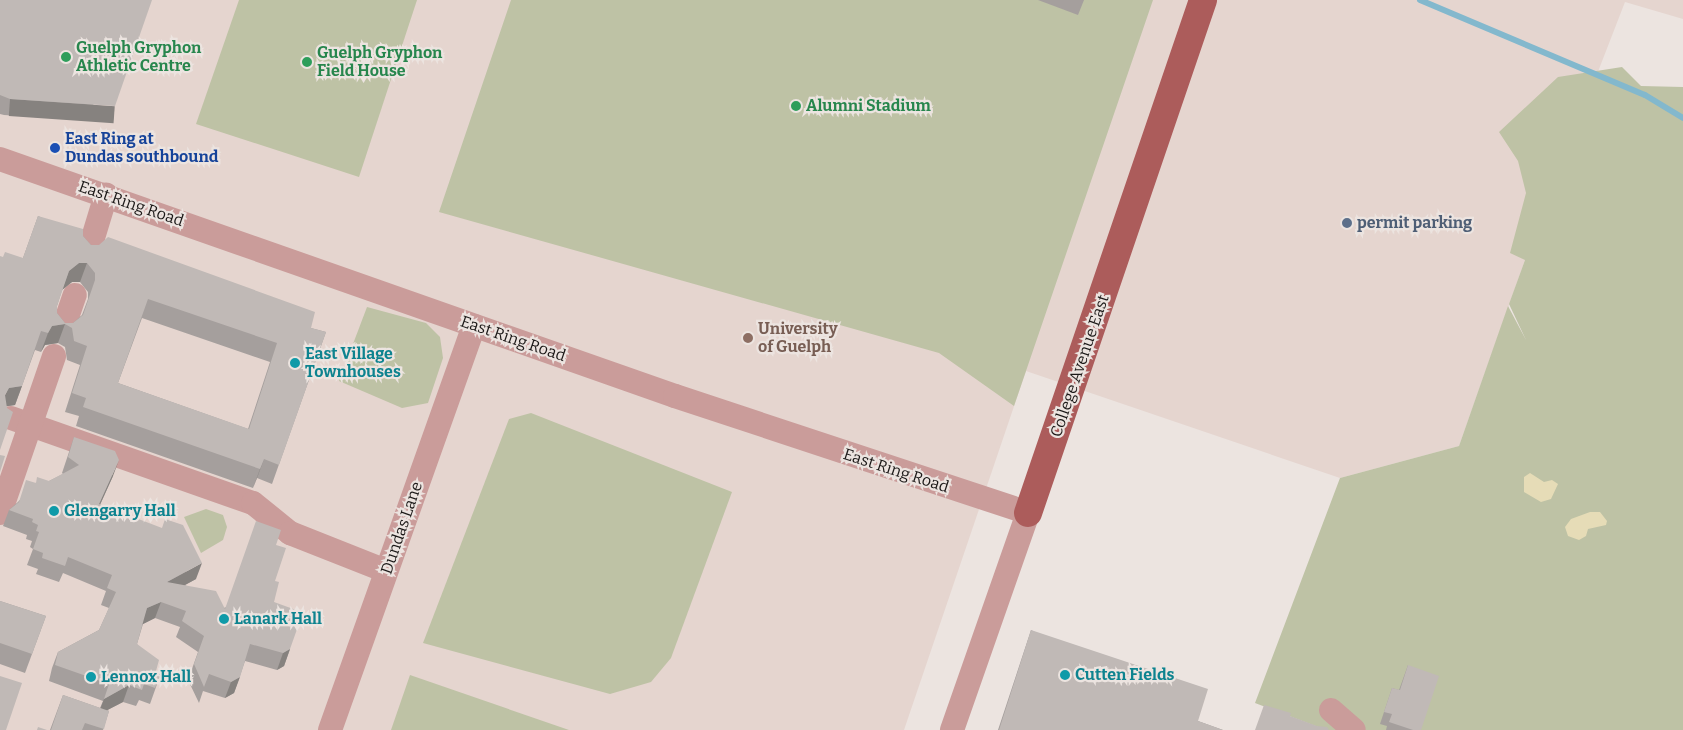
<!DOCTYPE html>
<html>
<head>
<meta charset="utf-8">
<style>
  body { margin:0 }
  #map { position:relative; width:1683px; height:730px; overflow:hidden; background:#ece4e0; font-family:Bitter,serif }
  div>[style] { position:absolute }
  .built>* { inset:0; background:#e5d5cf }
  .green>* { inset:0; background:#bec2a5 }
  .sand>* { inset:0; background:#e6dcb7 }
  .stream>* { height:6px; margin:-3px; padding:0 3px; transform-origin:3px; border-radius:3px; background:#83b8cd }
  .minor>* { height:24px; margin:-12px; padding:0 12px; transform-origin:12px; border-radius:12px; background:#ca9c9a }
  .major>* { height:28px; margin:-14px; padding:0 14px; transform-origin:14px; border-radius:14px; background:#ac5c5b }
  .wall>* { inset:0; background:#a59f9d }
  .shaded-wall>* { inset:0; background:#86827f; transform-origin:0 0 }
  .building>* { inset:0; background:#c0b9b6 }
  .dots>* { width:14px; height:14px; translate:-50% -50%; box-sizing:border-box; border:2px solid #ece4e0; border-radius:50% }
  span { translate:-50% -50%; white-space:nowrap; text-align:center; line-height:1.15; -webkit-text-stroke:4.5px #ece4e0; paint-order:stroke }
  .leisure-label { font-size:16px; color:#27864d; font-weight:700 }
  .left { translate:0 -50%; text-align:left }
  .transit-label { font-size:16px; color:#164399; font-weight:700 }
  .street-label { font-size:16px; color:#1b1817 }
  .service-label { font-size:16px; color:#4e5e75; font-weight:700 }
  .education-label { font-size:16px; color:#785e54; font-weight:700 }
  .culture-label { font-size:16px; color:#0d838f; font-weight:700 }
</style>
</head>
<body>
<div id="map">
  <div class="built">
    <i style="clip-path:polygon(0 0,1683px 0,1683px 19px,1625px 2px,1525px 260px,1459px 446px,1340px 478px,1026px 371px,904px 730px,0 730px)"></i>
  </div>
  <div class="green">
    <i style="clip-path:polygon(239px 0,417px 0,359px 177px,196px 124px)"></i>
    <i style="clip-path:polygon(511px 0,1153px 0,1014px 406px,939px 353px,439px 212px)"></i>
    <i style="clip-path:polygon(1622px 67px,1641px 86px,1683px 87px,1683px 730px,1326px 730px,1255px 703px,1340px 478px,1459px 446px,1508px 306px,1526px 340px,1509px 304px,1525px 260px,1510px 253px,1526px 193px,1518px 161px,1499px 132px,1558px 77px)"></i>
    <i style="clip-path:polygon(367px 307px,426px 323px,440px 337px,443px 358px,428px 403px,402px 408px,339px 381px)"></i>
    <i style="clip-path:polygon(531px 413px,732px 492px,671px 658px,651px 682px,610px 694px,423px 643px,509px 419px)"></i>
    <i style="clip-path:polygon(206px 509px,223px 515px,227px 527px,223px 540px,201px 553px,184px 517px)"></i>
    <i style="clip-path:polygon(410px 675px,569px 730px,391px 730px)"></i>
  </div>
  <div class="sand">
    <i style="clip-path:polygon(1530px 473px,1544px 482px,1552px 480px,1558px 484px,1551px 499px,1541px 502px,1524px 492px,1524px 477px)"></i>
    <i style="clip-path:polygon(1590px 512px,1600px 512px,1607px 521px,1606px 525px,1588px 529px,1586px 536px,1579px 540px,1568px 536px,1565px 527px,1571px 519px)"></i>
  </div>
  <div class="stream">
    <i style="left:1420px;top:0;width:244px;rotate:22.9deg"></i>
    <i style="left:1645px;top:95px;width:44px;rotate:31.2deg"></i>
  </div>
  <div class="minor">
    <i style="left:0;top:159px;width:715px;rotate:19.35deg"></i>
    <i style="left:675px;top:396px;width:372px;rotate:18.3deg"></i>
    <i style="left:1028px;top:513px;width:230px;rotate:109.3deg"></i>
    <i style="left:89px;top:251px;width:59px;rotate:-73.1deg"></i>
    <i style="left:63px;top:329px;width:36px;rotate:-71deg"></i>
    <i style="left:11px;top:418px;width:256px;rotate:19.4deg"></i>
    <i style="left:253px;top:503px;width:48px;rotate:39deg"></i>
    <i style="left:290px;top:533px;width:103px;rotate:21.6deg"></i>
    <i style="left:0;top:513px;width:166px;rotate:-71deg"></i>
    <i style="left:1331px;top:710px;width:30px;rotate:41deg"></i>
    <i style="left:330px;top:730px;width:429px;rotate:-70.4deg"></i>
  </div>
  <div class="major">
    <i style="left:1028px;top:513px;width:542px;rotate:-71.16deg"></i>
  </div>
  <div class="wall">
    <i style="clip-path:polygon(0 0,109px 122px,4px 115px,0 114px)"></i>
    <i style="clip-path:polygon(1038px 0,1084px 0,1078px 15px)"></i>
    <i style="clip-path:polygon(evenodd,38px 216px,83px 236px,91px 245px,311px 328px,326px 332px,272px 484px,257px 478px,253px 488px,76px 426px,79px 416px,65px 412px,80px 365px,67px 360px,65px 347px,58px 343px,45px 345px,41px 352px,35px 350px,15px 405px,7px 406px,3px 257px,23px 258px,38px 216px,72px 282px,80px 282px,88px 292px,88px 299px,82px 315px,73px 323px,65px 323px,57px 313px,57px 306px,62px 290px,72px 282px,38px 216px,142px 318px,270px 362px,248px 429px,118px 383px,142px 318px)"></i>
    <i style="clip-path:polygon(74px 437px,113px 476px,100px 505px,196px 579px,185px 585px,225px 608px,276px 545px,274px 602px,290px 649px,284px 666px,277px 670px,245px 661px,234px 693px,225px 698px,203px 691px,199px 703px,188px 680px,198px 652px,176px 637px,180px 627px,155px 618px,143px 624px,137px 644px,156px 671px,161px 673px,150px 704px,139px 700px,136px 706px,123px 702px,107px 710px,109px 711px,103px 730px,50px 730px,63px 695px,100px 708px,103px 701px,49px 681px,52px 668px,58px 652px,99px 630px,109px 608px,101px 605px,106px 591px,63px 573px,59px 582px,36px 574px,38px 569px,27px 565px,33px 549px,30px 547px,32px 541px,26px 539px,27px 535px,3px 526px,9px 510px,18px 502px,35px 483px,49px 481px,63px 474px,62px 473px)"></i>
    <i style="clip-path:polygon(0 601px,46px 616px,25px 673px,0 664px)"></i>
    <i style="clip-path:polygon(1031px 630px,1198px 721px,1223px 730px,998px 730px)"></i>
    <i style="clip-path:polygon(1408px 665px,1421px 730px,1386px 730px,1387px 726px,1380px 724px,1392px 688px,1399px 690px)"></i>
  </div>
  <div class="shaded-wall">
    <i style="left:10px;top:99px;width:105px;height:17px;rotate:4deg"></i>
    <i style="clip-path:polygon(79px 263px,87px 263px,80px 282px,72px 282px,62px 290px,69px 271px)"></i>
    <i style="clip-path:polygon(65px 324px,58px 343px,45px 345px,41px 352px,48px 333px,52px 326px)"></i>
    <i style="clip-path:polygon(22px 386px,15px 405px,2px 407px,5px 395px,9px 388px)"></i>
    <i style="clip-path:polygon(264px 459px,257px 478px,253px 488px,260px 469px)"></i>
    <i style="clip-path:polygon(119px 460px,113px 476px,93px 520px,99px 504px)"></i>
    <i style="clip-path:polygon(202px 563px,196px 579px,161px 598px,167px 582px)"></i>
    <i style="clip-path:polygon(161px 602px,155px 618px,141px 625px,147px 608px)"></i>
    <i style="clip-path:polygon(290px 649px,284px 666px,277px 670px,283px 653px)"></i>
    <i style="clip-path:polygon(240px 677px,234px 693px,225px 698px,231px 682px)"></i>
    <i style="clip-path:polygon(129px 685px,123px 702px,98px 715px,104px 699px)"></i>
  </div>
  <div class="building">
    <i style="clip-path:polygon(0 0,152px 0,115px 106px,10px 99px,0 95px)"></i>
    <i style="clip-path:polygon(evenodd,38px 216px,83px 229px,83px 236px,91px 245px,99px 245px,108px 237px,315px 312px,311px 328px,326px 332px,279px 465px,264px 459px,260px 469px,83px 407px,86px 398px,72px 393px,87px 346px,74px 341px,72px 328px,65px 324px,52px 326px,48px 333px,41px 331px,22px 386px,9px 388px,5px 395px,7px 408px,13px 412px,0 450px,0 256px,3px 257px,5px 252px,23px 258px,38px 216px,79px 263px,87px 263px,95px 273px,95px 280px,83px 315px,73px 323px,65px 323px,57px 313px,57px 306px,69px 271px,79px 263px,38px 216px,148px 299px,277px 343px,249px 429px,118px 383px,148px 299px)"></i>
    <i style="clip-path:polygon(74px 437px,115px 451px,119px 460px,99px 504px,162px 528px,165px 519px,183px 525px,202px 563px,167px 582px,216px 591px,225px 609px,256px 521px,281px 530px,276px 545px,286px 548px,275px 581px,279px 582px,274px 602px,296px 610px,301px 618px,290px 649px,283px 653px,250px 644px,240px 677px,231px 682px,209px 674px,204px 687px,194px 664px,204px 636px,182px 621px,186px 611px,161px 602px,147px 608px,137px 644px,159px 660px,156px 671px,161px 673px,155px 688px,144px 684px,142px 690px,129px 685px,104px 699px,109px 684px,55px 665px,58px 652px,99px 630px,116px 592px,107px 588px,112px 575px,68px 557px,65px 566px,42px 558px,43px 553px,33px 549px,39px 532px,36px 531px,38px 525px,32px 522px,33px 519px,9px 510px,19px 502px,26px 480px,36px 483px,37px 477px,49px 481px,79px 465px,68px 457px)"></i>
    <i style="clip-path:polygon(0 455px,5px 456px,0 472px)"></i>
    <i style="clip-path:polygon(0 601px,46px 616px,32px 654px,0 643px)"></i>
    <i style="clip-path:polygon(1031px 630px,1208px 689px,1198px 721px,1223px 730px,999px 730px)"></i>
    <i style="clip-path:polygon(1408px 665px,1439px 676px,1421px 730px,1413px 730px,1389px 722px,1392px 714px,1384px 712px,1392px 688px,1400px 690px)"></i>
    <i style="clip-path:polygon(0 676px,22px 683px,6px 730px,0 730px)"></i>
    <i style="clip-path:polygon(63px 695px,109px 711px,104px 729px,85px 723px,82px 730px,51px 730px)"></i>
    <i style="clip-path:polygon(1264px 705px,1291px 713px,1290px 716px,1317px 726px,1327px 727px,1329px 730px,1255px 730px)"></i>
    <i style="clip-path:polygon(38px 727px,47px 730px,37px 730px)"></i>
  </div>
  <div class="dots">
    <i style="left:66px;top:57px;background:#2e9e5b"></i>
    <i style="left:307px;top:62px;background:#2e9e5b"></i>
    <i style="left:796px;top:106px;background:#2e9e5b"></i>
    <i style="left:55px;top:148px;background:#1a4fb4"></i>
    <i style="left:1347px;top:223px;background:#5c6f8a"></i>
    <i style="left:748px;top:338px;background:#8d6e63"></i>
    <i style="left:295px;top:363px;background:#0f9aa8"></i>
    <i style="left:54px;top:511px;background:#0f9aa8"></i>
    <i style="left:224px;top:619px;background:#0f9aa8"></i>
    <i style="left:1065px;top:675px;background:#0f9aa8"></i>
    <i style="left:91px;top:677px;background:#0f9aa8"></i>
  </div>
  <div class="leisure-label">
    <span class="left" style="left:76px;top:57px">Guelph Gryphon<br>Athletic Centre</span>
    <span class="left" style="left:317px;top:62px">Guelph Gryphon<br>Field House</span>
    <span class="left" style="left:806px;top:106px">Alumni Stadium</span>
  </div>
  <div class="transit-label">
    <span class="left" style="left:65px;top:148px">East Ring at<br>Dundas southbound</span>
  </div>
  <div class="street-label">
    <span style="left:131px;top:204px;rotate:19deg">East Ring Road</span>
    <span style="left:513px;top:339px;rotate:19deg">East Ring Road</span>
    <span style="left:1080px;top:366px;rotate:-71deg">College Avenue East</span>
    <span style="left:896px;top:471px;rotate:18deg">East Ring Road</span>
    <span style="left:402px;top:528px;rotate:-71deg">Dundas Lane</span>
  </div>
  <div class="service-label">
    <span class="left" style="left:1357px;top:223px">permit parking</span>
  </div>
  <div class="education-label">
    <span class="left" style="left:758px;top:338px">University<br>of Guelph</span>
  </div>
  <div class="culture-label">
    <span class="left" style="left:305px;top:363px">East Village<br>Townhouses</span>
    <span class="left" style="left:64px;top:511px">Glengarry Hall</span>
    <span class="left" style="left:234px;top:619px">Lanark Hall</span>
    <span class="left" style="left:1075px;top:675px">Cutten Fields</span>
    <span class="left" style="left:101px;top:677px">Lennox Hall</span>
  </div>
</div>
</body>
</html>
